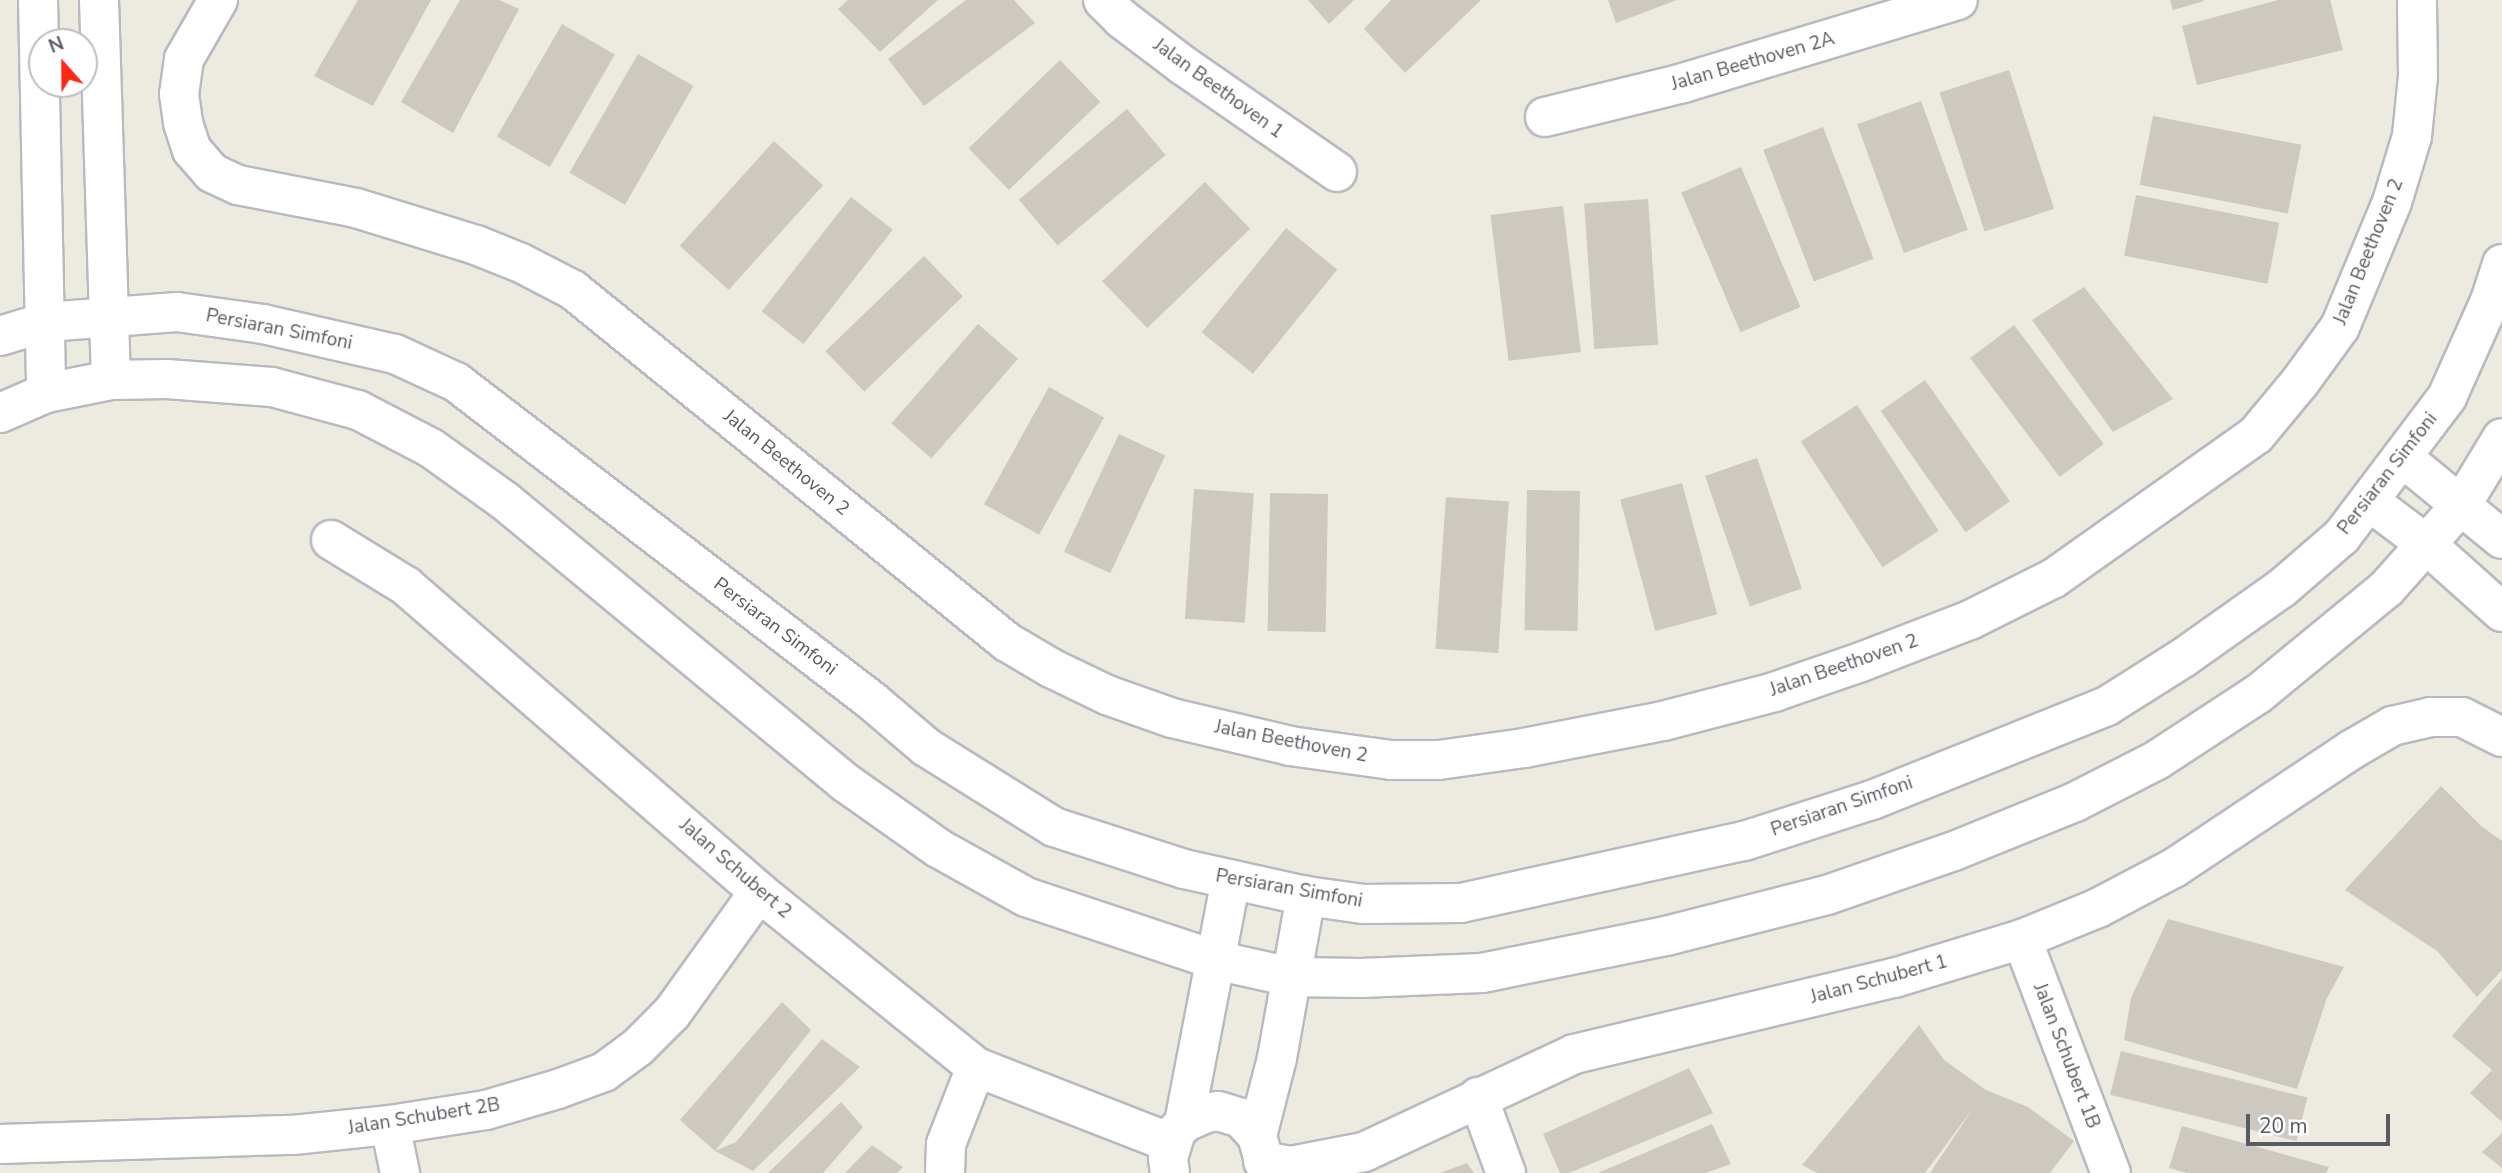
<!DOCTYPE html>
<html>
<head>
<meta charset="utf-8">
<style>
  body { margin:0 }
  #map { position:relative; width:2502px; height:1173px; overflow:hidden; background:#edeadf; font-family:"Nunito Sans",sans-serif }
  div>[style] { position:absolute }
  .building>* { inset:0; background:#cdc8c0; transform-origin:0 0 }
  .roads { filter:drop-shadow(2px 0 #b7bac0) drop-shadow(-2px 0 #b7bac0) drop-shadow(0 2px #b7bac0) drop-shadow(0 -2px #b7bac0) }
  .minor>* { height:38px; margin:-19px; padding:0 19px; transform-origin:19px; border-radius:19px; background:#fff }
  .tertiary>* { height:38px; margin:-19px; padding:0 19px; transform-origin:19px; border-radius:19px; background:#fff }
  span { translate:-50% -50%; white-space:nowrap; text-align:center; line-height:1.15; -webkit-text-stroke:5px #fff; paint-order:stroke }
  .street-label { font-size:19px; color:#585c62 }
  .north { position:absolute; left:28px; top:28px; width:70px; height:70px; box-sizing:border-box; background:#fff; border:2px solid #bcbec0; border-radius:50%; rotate:339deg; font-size:19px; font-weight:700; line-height:28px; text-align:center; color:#585c62 }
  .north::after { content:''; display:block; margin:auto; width:24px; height:32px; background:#fc2716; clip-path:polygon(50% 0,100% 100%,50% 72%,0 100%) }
  .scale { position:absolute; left:2246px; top:1114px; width:144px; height:32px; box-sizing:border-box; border:4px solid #585c62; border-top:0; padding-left:9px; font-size:21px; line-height:24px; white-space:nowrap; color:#585c62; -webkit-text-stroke:5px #fff; paint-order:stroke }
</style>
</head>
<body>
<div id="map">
  <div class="building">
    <i style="clip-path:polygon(358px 0,431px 0,373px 106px,314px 76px)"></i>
    <i style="clip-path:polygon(460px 0,499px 0,519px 9px,453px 133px,401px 102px)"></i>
    <i style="clip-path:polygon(848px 0,938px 0,880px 52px,838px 9px)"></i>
    <i style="clip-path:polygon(966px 0,1014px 0,1035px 23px,924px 106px,888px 59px)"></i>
    <i style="clip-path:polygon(1308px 0,1354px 0,1329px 24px)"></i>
    <i style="clip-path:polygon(1391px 0,1481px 0,1405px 73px,1364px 29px)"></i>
    <i style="clip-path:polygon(1608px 0,1677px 0,1616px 23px)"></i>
    <i style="clip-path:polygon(2170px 0,2204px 0,2204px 1px,2173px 10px)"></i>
    <i style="clip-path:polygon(2278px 0,2330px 0,2343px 50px,2197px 85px,2182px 26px)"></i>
    <i style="left:562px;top:24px;width:61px;height:130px;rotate:30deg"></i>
    <i style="left:638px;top:54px;width:64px;height:137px;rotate:30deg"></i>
    <i style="left:1060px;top:60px;width:58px;height:127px;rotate:46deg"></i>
    <i style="left:2009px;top:70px;width:146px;height:73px;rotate:72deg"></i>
    <i style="left:1921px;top:101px;width:137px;height:68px;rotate:70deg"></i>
    <i style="left:1127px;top:109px;width:60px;height:141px;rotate:50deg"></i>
    <i style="left:2153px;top:116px;width:151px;height:70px;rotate:11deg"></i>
    <i style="left:1823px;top:127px;width:141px;height:64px;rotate:69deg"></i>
    <i style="left:774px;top:141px;width:66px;height:141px;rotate:42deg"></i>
    <i style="left:1741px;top:167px;width:152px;height:65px;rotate:67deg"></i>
    <i style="left:1205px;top:182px;width:65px;height:143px;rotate:46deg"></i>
    <i style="left:2136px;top:195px;width:146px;height:62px;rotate:11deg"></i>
    <i style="left:851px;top:197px;width:53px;height:145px;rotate:38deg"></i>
    <i style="left:1648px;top:199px;width:146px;height:64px;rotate:86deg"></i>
    <i style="left:1563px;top:206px;width:147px;height:73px;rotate:83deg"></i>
    <i style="left:1286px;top:228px;width:66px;height:134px;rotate:39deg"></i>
    <i style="left:924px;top:256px;width:56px;height:137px;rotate:46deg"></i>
    <i style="clip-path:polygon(2084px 287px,2173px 399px,2113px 432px,2032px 320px)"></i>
    <i style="left:978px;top:324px;width:53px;height:132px;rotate:41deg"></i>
    <i style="left:2014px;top:325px;width:149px;height:55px;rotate:53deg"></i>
    <i style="left:1925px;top:380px;width:148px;height:54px;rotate:55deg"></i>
    <i style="left:1049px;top:387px;width:63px;height:134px;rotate:29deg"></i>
    <i style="left:1857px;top:405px;width:150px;height:67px;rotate:57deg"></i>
    <i style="left:1119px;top:434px;width:51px;height:130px;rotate:25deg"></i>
    <i style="left:1757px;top:458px;width:138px;height:55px;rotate:71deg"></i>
    <i style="left:1682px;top:483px;width:136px;height:64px;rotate:75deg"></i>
    <i style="left:1194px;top:489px;width:60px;height:130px;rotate:4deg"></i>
    <i style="left:1527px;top:490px;width:53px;height:140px;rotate:1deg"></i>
    <i style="left:1270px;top:493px;width:58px;height:138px;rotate:1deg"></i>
    <i style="left:1446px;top:497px;width:63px;height:152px;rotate:4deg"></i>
    <i style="clip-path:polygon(2441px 786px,2481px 826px,2502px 841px,2502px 970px,2477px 997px,2437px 951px,2345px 890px)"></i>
    <i style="clip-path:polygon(2168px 919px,2344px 967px,2327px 998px,2297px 1089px,2124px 1040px,2131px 998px)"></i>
    <i style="clip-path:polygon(2502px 978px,2502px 1122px,2470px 1093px,2492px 1070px,2452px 1036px)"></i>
    <i style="clip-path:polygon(782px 1002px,811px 1030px,715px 1151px,680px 1120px)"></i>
    <i style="clip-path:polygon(1919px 1025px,1944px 1060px,1986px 1090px,2028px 1107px,2074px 1141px,2050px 1173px,1930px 1173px,1974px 1107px,1925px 1173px,1817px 1173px,1802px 1165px)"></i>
    <i style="clip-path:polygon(822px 1039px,860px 1067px,753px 1171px,715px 1151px,736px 1142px)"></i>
    <i style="left:2121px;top:1051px;width:192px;height:45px;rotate:14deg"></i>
    <i style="clip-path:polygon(1689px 1068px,1713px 1113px,1569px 1173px,1560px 1173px,1543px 1134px)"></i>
    <i style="clip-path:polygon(841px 1102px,863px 1127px,823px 1173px,768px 1173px)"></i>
    <i style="clip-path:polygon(1712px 1124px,1731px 1164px,1705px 1173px,1598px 1173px)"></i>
    <i style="clip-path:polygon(2182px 1126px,2329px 1167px,2326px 1173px,2187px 1173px,2169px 1168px)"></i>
    <i style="clip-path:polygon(2502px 1133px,2502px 1168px,2482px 1152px)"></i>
    <i style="clip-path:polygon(872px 1145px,903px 1167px,897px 1173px,845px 1173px)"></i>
    <i style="clip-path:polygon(1467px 1163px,1474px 1173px,1440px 1173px)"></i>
  </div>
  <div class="roads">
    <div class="minor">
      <i style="left:38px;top:0;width:393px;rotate:88.8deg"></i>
      <i style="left:99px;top:0;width:380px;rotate:88.2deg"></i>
      <i style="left:218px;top:0;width:68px;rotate:120deg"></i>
      <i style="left:184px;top:59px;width:35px;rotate:98deg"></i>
      <i style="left:179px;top:94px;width:29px;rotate:82deg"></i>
      <i style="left:183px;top:123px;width:28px;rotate:72deg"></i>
      <i style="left:192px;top:150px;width:30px;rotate:49deg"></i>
      <i style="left:212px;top:173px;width:29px;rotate:25deg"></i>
      <i style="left:238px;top:185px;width:120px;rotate:11deg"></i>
      <i style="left:356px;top:208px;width:126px;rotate:17.1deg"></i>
      <i style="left:476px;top:245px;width:48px;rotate:21.8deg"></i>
      <i style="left:521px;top:263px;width:59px;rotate:27.4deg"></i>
      <i style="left:573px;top:290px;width:559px;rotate:39.04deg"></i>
      <i style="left:1007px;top:642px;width:51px;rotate:30.6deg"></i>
      <i style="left:1051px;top:668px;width:62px;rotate:25.7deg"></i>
      <i style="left:1107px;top:695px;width:69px;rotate:19.5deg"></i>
      <i style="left:1172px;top:718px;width:121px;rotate:13.3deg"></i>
      <i style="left:1290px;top:746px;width:102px;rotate:7.9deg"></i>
      <i style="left:1391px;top:760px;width:48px"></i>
      <i style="left:1439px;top:760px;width:86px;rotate:-8deg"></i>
      <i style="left:1524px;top:748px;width:142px;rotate:-11deg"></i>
      <i style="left:1663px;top:721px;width:115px;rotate:-14.6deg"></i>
      <i style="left:1774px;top:692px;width:92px;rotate:-19deg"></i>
      <i style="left:1861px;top:662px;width:117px;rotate:-21.1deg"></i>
      <i style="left:1970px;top:620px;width:94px;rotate:-26.6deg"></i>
      <i style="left:2054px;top:578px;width:247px;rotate:-35.3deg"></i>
      <i style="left:2256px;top:435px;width:69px;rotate:-50.3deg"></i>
      <i style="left:2300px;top:382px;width:68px;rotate:-54deg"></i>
      <i style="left:2340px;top:327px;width:135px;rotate:-67.4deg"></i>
      <i style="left:2392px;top:202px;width:69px;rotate:-73.1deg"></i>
      <i style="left:2412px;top:136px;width:60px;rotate:-84.3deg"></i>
      <i style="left:2418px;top:76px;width:76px;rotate:-90.8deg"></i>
      <i style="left:1103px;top:0;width:27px;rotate:45deg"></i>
      <i style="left:1122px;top:19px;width:78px;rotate:37.2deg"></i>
      <i style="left:1184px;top:66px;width:186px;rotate:34.7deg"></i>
      <i style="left:1545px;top:117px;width:142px;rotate:-13.8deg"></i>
      <i style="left:1683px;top:83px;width:287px;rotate:-16.8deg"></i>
      <i style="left:2402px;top:457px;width:129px;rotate:39.4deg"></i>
      <i style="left:2369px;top:501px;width:71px;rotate:37deg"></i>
      <i style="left:2426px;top:544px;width:102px;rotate:41.8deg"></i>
      <i style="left:331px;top:540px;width:88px;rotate:31.5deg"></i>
      <i style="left:406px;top:586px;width:467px;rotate:40.9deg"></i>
      <i style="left:759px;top:892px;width:279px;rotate:38.9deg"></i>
      <i style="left:976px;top:1067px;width:209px;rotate:21.3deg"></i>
      <i style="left:2022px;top:939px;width:250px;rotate:69.2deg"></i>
      <i style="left:1478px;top:1097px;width:81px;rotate:69.8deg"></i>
      <i style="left:1184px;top:1123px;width:248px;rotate:-79.1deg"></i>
      <i style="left:390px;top:1125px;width:49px;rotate:78.2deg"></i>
      <i style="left:1257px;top:1136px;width:81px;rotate:-75.6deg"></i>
      <i style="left:1277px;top:1058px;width:165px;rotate:-79.9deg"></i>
      <i style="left:0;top:1144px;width:293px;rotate:-1.8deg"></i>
      <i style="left:293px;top:1135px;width:98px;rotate:-5.9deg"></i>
      <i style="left:390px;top:1125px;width:97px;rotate:-8.9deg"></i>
      <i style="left:486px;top:1110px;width:75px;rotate:-16.3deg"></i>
      <i style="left:558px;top:1089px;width:49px;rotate:-20.3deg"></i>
      <i style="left:604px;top:1072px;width:42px;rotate:-36.3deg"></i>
      <i style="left:638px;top:1047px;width:48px;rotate:-45deg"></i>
      <i style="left:672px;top:1013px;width:149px;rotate:-54.3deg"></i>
      <i style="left:1263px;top:1161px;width:28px;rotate:10deg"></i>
      <i style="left:1291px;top:1166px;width:74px;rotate:-10.9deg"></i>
      <i style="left:1364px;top:1152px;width:232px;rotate:-25deg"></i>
      <i style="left:1574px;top:1054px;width:329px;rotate:-13.4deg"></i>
      <i style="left:1894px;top:978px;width:134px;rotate:-16.9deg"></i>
      <i style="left:2022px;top:939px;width:82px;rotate:-22.2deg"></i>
      <i style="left:2098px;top:908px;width:86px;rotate:-27.8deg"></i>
      <i style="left:2174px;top:868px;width:213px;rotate:-33.7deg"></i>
      <i style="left:2351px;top:750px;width:48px;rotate:-30.3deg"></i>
      <i style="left:2392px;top:726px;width:40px;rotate:-13deg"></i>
      <i style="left:2431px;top:717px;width:31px"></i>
      <i style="left:2462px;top:717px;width:45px;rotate:26.6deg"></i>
      <i style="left:945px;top:1173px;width:29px;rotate:-88deg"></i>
      <i style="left:946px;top:1144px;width:83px;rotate:-68.7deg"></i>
      <i style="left:1170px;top:1173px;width:15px;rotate:-98deg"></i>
      <i style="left:1168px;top:1158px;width:27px;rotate:-73deg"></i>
      <i style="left:1176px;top:1132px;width:12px;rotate:-48deg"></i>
      <i style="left:1184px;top:1123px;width:24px;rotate:-24deg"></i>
      <i style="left:1206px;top:1113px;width:12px;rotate:-9deg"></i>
      <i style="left:1218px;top:1111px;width:24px;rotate:17deg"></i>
      <i style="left:1241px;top:1118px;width:24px;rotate:48deg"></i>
      <i style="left:1257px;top:1136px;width:22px;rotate:74deg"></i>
    </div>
    <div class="tertiary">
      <i style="left:0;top:336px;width:48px;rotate:-16.9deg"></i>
      <i style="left:46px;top:322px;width:131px;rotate:-4.4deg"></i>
      <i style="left:177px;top:312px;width:87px;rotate:7.9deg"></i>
      <i style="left:263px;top:324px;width:135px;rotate:12.8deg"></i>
      <i style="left:395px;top:354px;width:67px;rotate:24.7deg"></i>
      <i style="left:456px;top:382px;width:524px;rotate:37.48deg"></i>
      <i style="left:872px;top:701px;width:71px;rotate:40.4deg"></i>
      <i style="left:926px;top:747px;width:151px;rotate:32deg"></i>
      <i style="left:1054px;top:827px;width:137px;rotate:17.9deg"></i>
      <i style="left:1184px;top:869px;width:125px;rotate:12.5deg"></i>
      <i style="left:1306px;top:896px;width:59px;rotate:7.9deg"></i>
      <i style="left:1364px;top:904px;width:97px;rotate:-0.6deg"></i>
      <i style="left:1461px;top:903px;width:290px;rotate:-12.4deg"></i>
      <i style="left:1744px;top:841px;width:134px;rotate:-17.8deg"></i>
      <i style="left:1872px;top:800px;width:253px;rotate:-21.8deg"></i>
      <i style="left:2107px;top:706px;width:90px;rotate:-32.3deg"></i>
      <i style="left:2183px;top:658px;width:121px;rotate:-35.3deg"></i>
      <i style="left:2282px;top:588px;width:79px;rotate:-40.9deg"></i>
      <i style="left:2342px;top:536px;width:174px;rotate:-52.9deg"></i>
      <i style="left:2447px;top:397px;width:105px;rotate:-65.9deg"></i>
      <i style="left:2490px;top:301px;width:39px;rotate:-72deg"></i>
      <i style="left:0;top:413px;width:50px;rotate:-23.5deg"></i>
      <i style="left:46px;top:393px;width:66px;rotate:-11.3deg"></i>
      <i style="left:111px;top:380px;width:56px;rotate:-1deg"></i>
      <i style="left:167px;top:379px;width:105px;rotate:4.4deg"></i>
      <i style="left:272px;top:387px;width:89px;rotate:15deg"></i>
      <i style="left:358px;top:410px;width:82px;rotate:27.5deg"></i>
      <i style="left:431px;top:448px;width:91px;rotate:35.6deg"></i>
      <i style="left:505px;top:501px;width:442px;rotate:39.6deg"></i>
      <i style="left:846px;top:783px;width:113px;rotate:35.2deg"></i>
      <i style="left:938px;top:848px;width:101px;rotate:29.1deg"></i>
      <i style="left:1026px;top:897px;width:199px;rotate:18.4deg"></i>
      <i style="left:1215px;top:960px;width:78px;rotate:12.6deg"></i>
      <i style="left:1291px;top:977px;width:70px;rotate:0.8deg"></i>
      <i style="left:1361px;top:978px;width:121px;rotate:-2.4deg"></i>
      <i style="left:1482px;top:973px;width:188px;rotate:-11.4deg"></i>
      <i style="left:1666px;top:936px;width:166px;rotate:-14.3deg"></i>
      <i style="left:1827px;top:895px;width:134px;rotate:-19.1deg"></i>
      <i style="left:1954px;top:851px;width:131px;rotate:-22deg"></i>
      <i style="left:2075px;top:802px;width:92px;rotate:-27.1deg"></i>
      <i style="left:2157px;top:760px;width:121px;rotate:-33.2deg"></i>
      <i style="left:2258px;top:694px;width:166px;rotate:-39.4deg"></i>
      <i style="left:2386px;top:589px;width:114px;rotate:-48.2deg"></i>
      <i style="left:2462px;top:504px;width:77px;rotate:-58.8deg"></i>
    </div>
  </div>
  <div class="street-label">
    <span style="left:1753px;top:62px;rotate:-16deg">Jalan Beethoven 2A</span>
    <span style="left:1218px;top:89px;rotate:36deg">Jalan Beethoven 1</span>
    <span style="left:2369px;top:252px;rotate:-68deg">Jalan Beethoven 2</span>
    <span style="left:279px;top:330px;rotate:11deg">Persiaran Simfoni</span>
    <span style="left:786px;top:463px;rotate:39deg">Jalan Beethoven 2</span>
    <span style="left:2388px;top:474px;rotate:-52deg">Persiaran Simfoni</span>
    <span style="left:775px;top:627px;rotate:37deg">Persiaran Simfoni</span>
    <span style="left:1844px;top:666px;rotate:-19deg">Jalan Beethoven 2</span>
    <span style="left:1291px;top:742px;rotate:11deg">Jalan Beethoven 2</span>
    <span style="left:1842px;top:807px;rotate:-19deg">Persiaran Simfoni</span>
    <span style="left:735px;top:869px;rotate:41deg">Jalan Schubert 2</span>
    <span style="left:1289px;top:889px;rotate:10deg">Persiaran Simfoni</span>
    <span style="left:1879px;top:980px;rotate:-15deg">Jalan Schubert 1</span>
    <span style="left:2066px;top:1056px;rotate:69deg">Jalan Schubert 1B</span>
    <span style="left:424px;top:1117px;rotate:-9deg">Jalan Schubert 2B</span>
  </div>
  <div class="north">N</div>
  <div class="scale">20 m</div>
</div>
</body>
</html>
